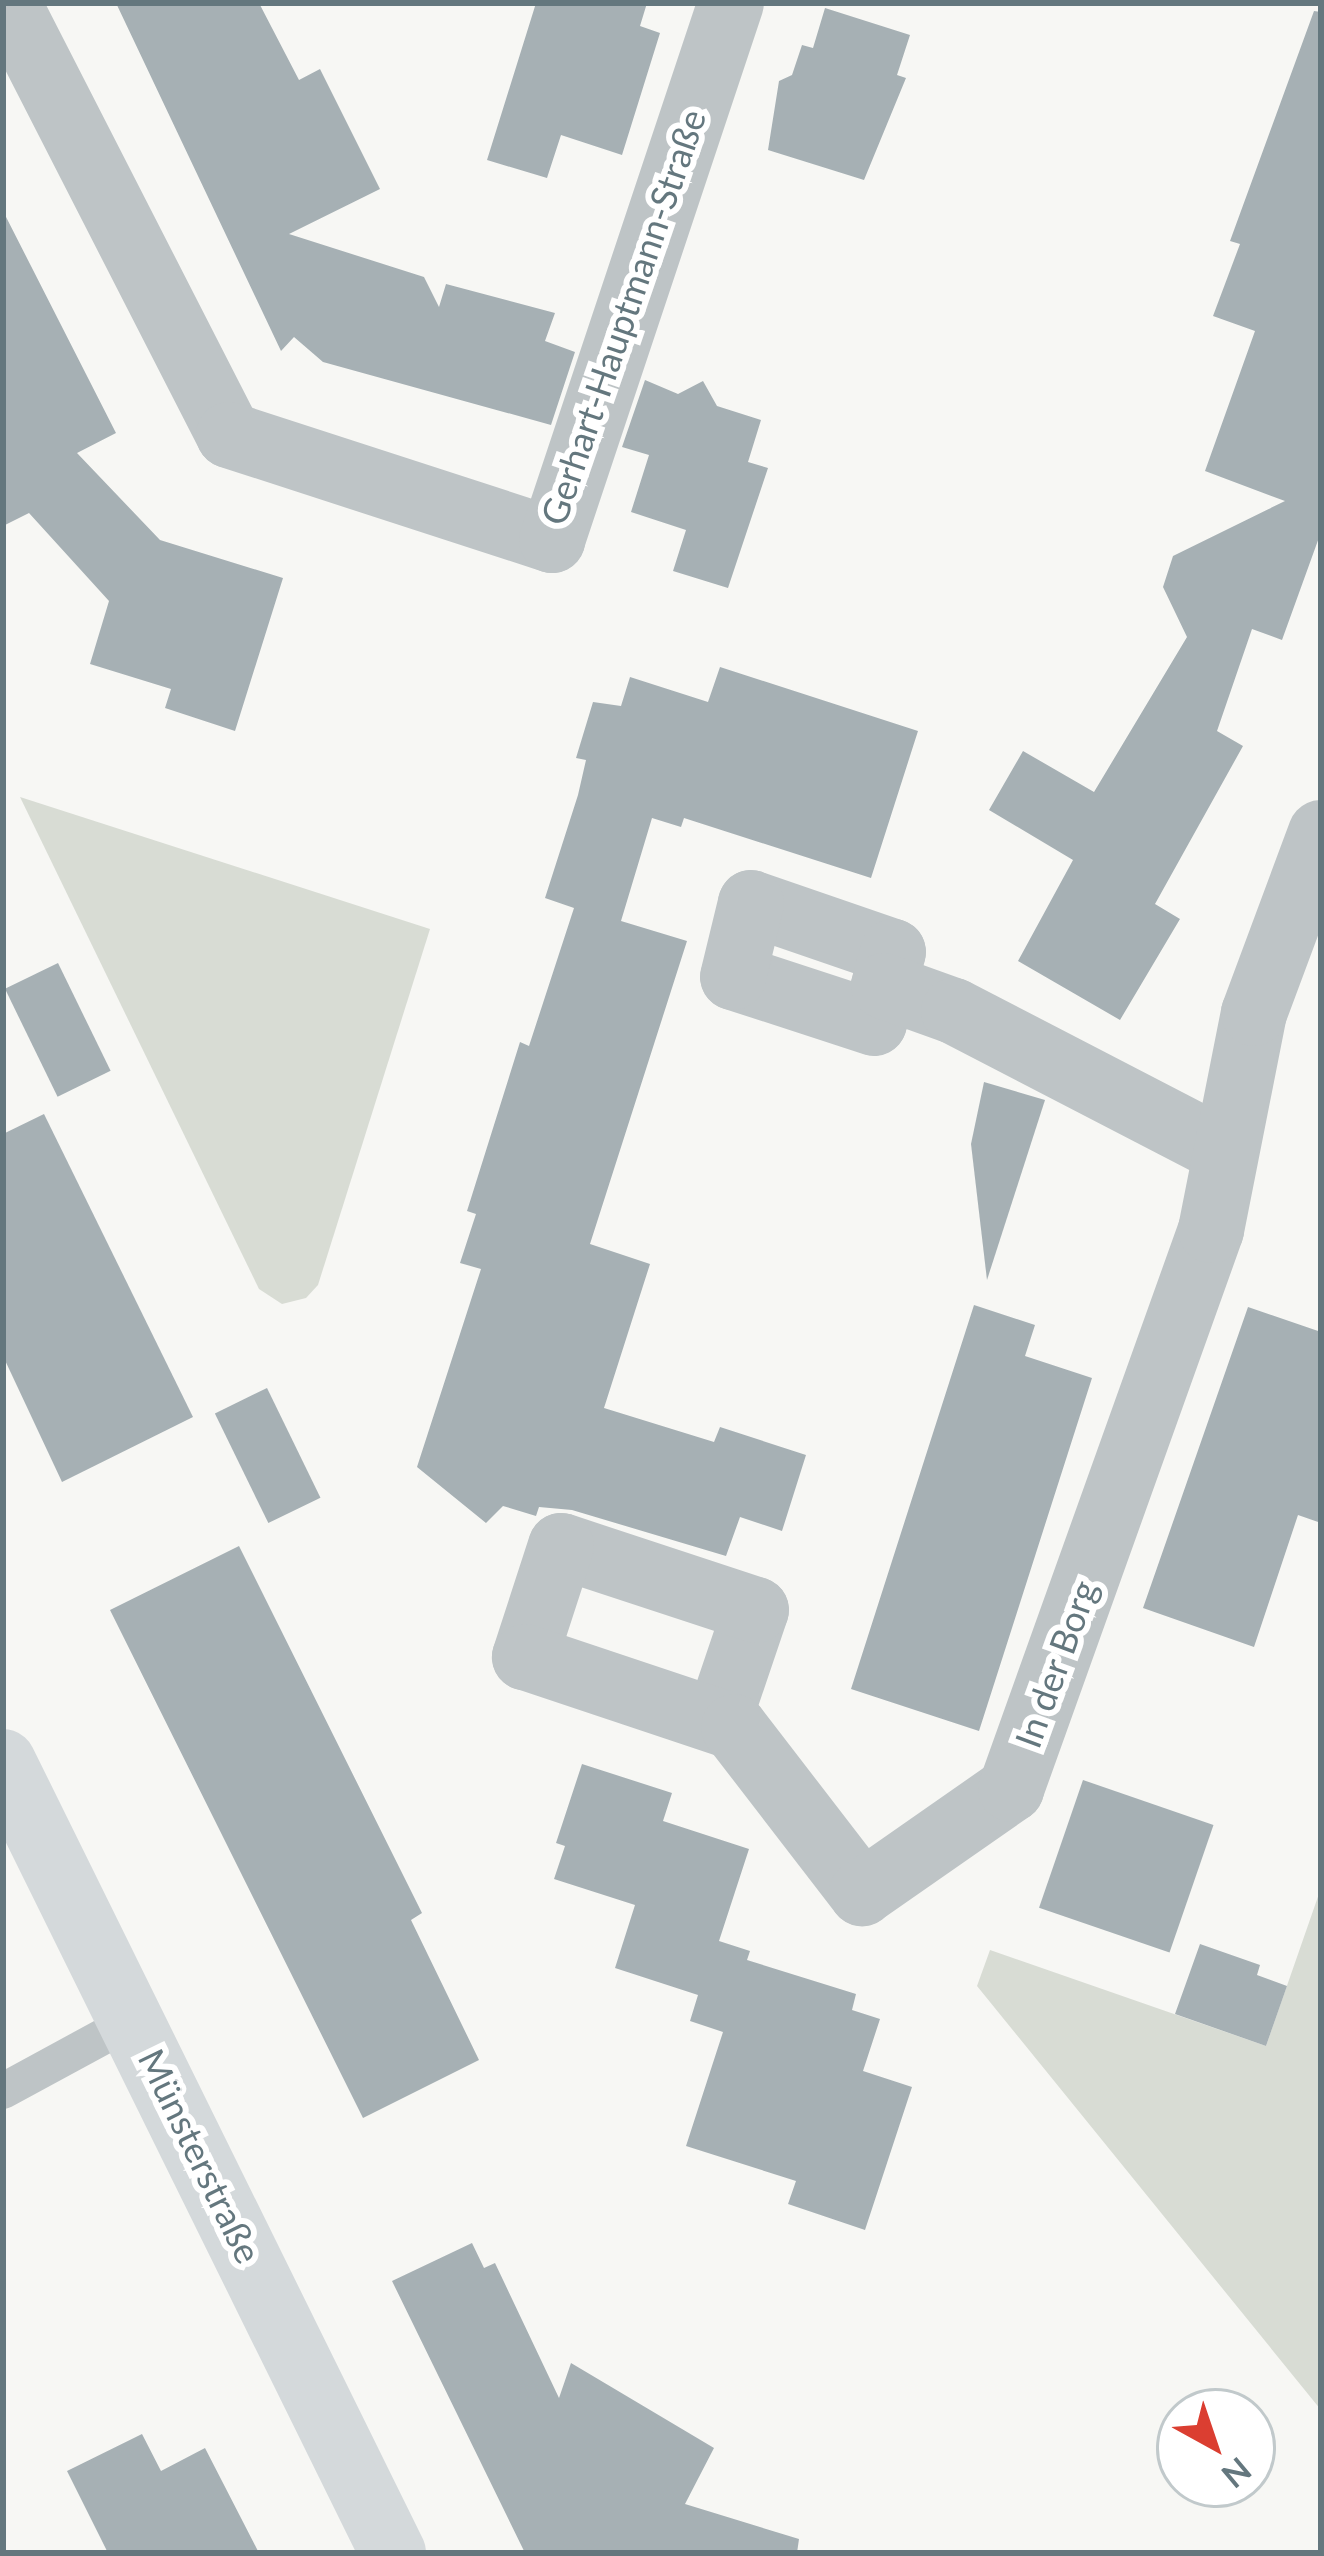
<!DOCTYPE html>
<html>
<head>
<meta charset="utf-8">
<style>
  body { margin:0 }
  #map { position:relative; width:1324px; height:2556px; overflow:hidden; background:#f7f7f4; font-family:Lato,sans-serif }
  div>[style] { position:absolute }
  .green>* { inset:0; background:#d8dcd4 }
  .building>* { inset:0; background:#a6b0b4; transform-origin:0 0 }
  .lane>* { height:36px; margin:-18px; padding:0 18px; transform-origin:18px; border-radius:18px; background:#bec4c6 }
  .street>* { height:66px; margin:-33px; padding:0 33px; transform-origin:33px; border-radius:33px; background:#bec4c6 }
  .secondary>* { height:66px; margin:-33px; padding:0 33px; transform-origin:33px; border-radius:33px; background:#d4d9db }
  span { translate:-50% -50%; white-space:nowrap; text-align:center; line-height:1.15; -webkit-text-stroke:12px #fff; paint-order:stroke }
  .street-label { font-size:36px; color:#64777e }
  .frame { position:absolute; inset:0; border:6px solid #64777e; pointer-events:none }
  .north { position:absolute; left:1156px; top:2388px; width:120px; height:120px; box-sizing:border-box; background:#fff; border:3px solid #c1c9cb; border-radius:50%; rotate:140deg; font-size:33px; font-weight:700; line-height:48px; text-align:center; color:#64777e }
  .north::after { content:''; display:block; margin:auto; width:42px; height:54px; background:#db3e31; clip-path:polygon(50% 0,100% 100%,50% 72%,0 100%) }
</style>
</head>
<body>
<div id="map">
  <div class="green">
    <i style="clip-path:polygon(20px 797px,430px 929px,318px 1285px,306px 1298px,282px 1304px,259px 1289px)"></i>
    <i style="clip-path:polygon(1321px 1888px,1321px 2410px,977px 1986px,990px 1950px,1266px 2046px)"></i>
  </div>
  <div class="building">
    <i style="clip-path:polygon(116px 3px,259px 3px,299px 80px,320px 69px,380px 189px,289px 234px,424px 277px,439px 307px,446px 284px,555px 313px,545px 341px,575px 352px,551px 425px,323px 362px,294px 337px,281px 351px)"></i>
    <i style="clip-path:polygon(536px 3px,647px 3px,640px 26px,660px 33px,622px 155px,561px 135px,547px 178px,487px 160px)"></i>
    <i style="clip-path:polygon(825px 8px,910px 35px,897px 75px,906px 78px,864px 180px,768px 150px,779px 81px,792px 75px,802px 45px,813px 48px)"></i>
    <i style="clip-path:polygon(1314px 11px,1321px 12px,1321px 532px,1282px 640px,1252px 629px,1217px 731px,1243px 746px,1155px 904px,1180px 919px,1120px 1020px,1018px 961px,1073px 860px,989px 810px,1023px 751px,1094px 792px,1187px 637px,1163px 587px,1173px 556px,1285px 501px,1205px 471px,1255px 331px,1213px 316px,1240px 244px,1230px 241px)"></i>
    <i style="clip-path:polygon(3px 211px,116px 433px,77px 453px,160px 540px,283px 578px,235px 731px,165px 708px,171px 689px,90px 664px,109px 601px,29px 513px,3px 526px)"></i>
    <i style="clip-path:polygon(645px 380px,678px 394px,703px 381px,717px 406px,761px 420px,748px 462px,768px 468px,728px 588px,673px 571px,686px 530px,631px 512px,649px 455px,622px 447px)"></i>
    <i style="clip-path:polygon(720px 667px,918px 731px,871px 878px,684px 818px,681px 827px,652px 818px,621px 921px,687px 941px,590px 1244px,650px 1264px,604px 1408px,714px 1442px,720px 1427px,806px 1455px,782px 1531px,740px 1517px,726px 1556px,572px 1510px,539px 1507px,536px 1516px,503px 1506px,486px 1523px,417px 1467px,481px 1269px,460px 1263px,476px 1214px,467px 1211px,520px 1042px,529px 1046px,574px 908px,545px 898px,578px 795px,586px 760px,576px 758px,593px 702px,621px 706px,630px 677px,708px 702px)"></i>
    <i style="left:58px;top:963px;width:120px;height:59px;rotate:64deg"></i>
    <i style="clip-path:polygon(984px 1082px,1045px 1100px,987px 1280px,971px 1144px)"></i>
    <i style="clip-path:polygon(44px 1114px,193px 1417px,62px 1482px,3px 1356px,3px 1134px)"></i>
    <i style="clip-path:polygon(974px 1305px,1035px 1325px,1025px 1356px,1092px 1378px,979px 1731px,851px 1689px)"></i>
    <i style="clip-path:polygon(1248px 1307px,1321px 1332px,1321px 1523px,1298px 1515px,1254px 1647px,1143px 1608px)"></i>
    <i style="left:267px;top:1388px;width:122px;height:58px;rotate:64deg"></i>
    <i style="clip-path:polygon(239px 1546px,422px 1913px,411px 1920px,479px 2060px,363px 2118px,110px 1610px)"></i>
    <i style="clip-path:polygon(582px 1764px,672px 1793px,663px 1821px,749px 1849px,719px 1941px,750px 1951px,747px 1960px,856px 1994px,852px 2010px,880px 2019px,863px 2071px,912px 2087px,865px 2230px,788px 2204px,796px 2181px,686px 2146px,723px 2032px,690px 2021px,698px 1995px,615px 1968px,635px 1905px,554px 1879px,565px 1846px,556px 1843px)"></i>
    <i style="left:1083px;top:1780px;width:138px;height:135px;rotate:19deg"></i>
    <i style="clip-path:polygon(1200px 1944px,1260px 1965px,1257px 1975px,1287px 1986px,1266px 2046px,1175px 2014px)"></i>
    <i style="clip-path:polygon(472px 2243px,484px 2268px,495px 2263px,559px 2398px,571px 2363px,714px 2448px,685px 2504px,799px 2539px,797px 2553px,525px 2553px,392px 2281px)"></i>
    <i style="clip-path:polygon(142px 2434px,161px 2471px,205px 2448px,259px 2553px,108px 2553px,67px 2471px)"></i>
  </div>
  <div class="lane">
    <i style="left:3px;top:2091px;width:149px;rotate:-28.5deg"></i>
  </div>
  <div class="street">
    <i style="left:8px;top:3px;width:485px;rotate:62.9deg"></i>
    <i style="left:229px;top:435px;width:340px;rotate:18deg"></i>
    <i style="left:552px;top:540px;width:566px;rotate:-71.57deg"></i>
    <i style="left:751px;top:903px;width:150px;rotate:19deg"></i>
    <i style="left:893px;top:952px;width:73px;rotate:105deg"></i>
    <i style="left:874px;top:1023px;width:148px;rotate:-161.9deg"></i>
    <i style="left:733px;top:977px;width:76px;rotate:-76.3deg"></i>
    <i style="left:884px;top:986px;width:74px;rotate:19.7deg"></i>
    <i style="left:954px;top:1011px;width:306px;rotate:27.4deg"></i>
    <i style="left:719px;top:1719px;width:115px;rotate:-71.3deg"></i>
    <i style="left:756px;top:1610px;width:205px;rotate:-161.8deg"></i>
    <i style="left:561px;top:1546px;width:117px;rotate:108deg"></i>
    <i style="left:525px;top:1657px;width:220px;rotate:18.5deg"></i>
    <i style="left:734px;top:1727px;width:210px;rotate:52.4deg"></i>
    <i style="left:862px;top:1893px;width:182px;rotate:-34.9deg"></i>
    <i style="left:1011px;top:1789px;width:594px;rotate:-70.31deg"></i>
    <i style="left:1211px;top:1230px;width:221px;rotate:-78.8deg"></i>
    <i style="left:1254px;top:1013px;width:192px;rotate:-69.6deg"></i>
  </div>
  <div class="secondary">
    <i style="left:3px;top:1762px;width:882px;rotate:63.75deg"></i>
  </div>
  <div class="street-label">
    <span style="left:623px;top:317px;rotate:-71deg">Gerhart-Hauptmann-Straße</span>
    <span style="left:1056px;top:1664px;rotate:-70deg">In der Borg</span>
    <span style="left:200px;top:2156px;rotate:64deg">Münsterstraße</span>
  </div>
  <div class="frame"></div>
  <div class="north">N</div>
</div>
</body>
</html>
